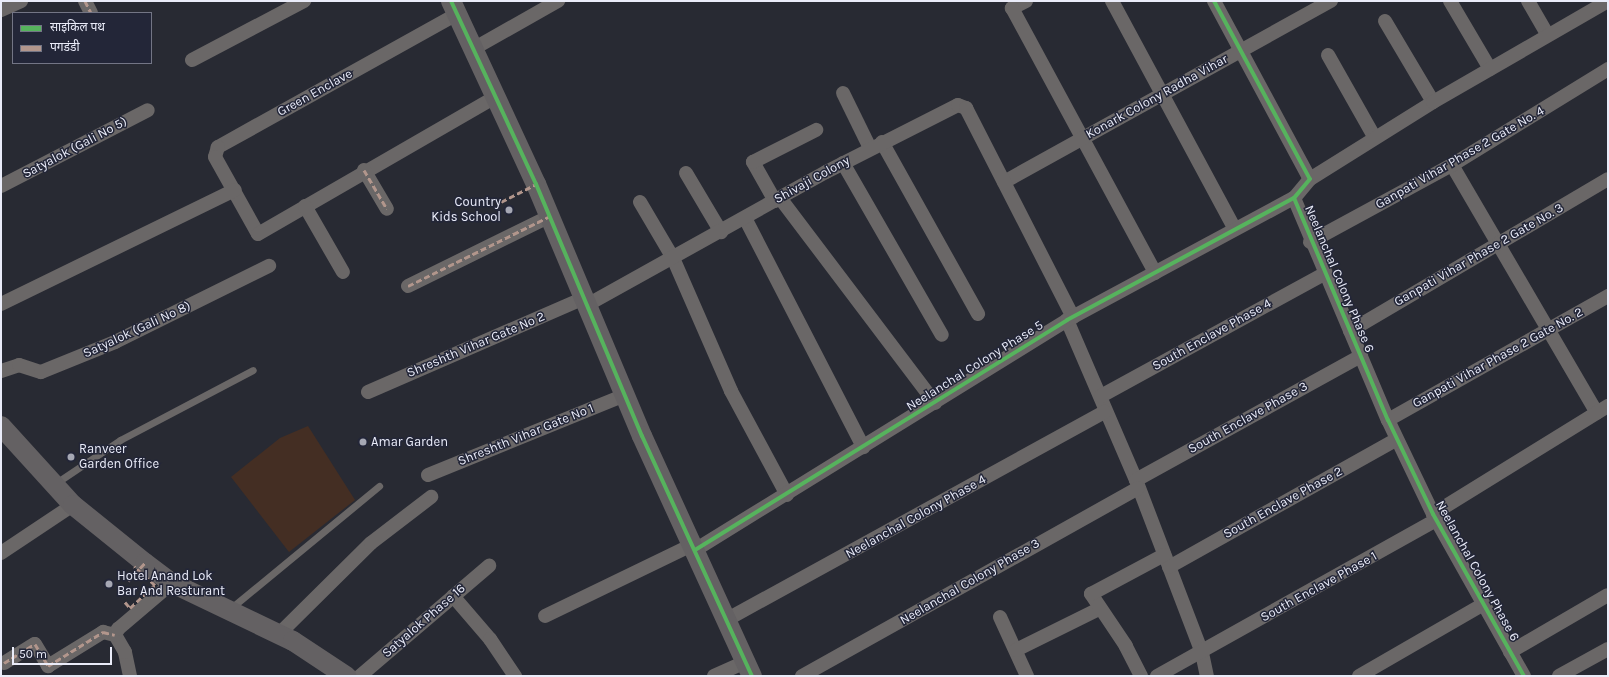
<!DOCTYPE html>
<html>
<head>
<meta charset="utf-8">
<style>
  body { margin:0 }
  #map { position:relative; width:1609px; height:677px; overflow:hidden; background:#282a33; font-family:Karla,"Noto Sans Devanagari",sans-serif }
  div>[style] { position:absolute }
  .green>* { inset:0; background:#442e23 }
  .lane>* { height:7px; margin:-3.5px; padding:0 3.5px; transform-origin:3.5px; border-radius:3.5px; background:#6a6767 }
  .street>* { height:14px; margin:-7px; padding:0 7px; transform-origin:7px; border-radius:7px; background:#6a6767 }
  .secondary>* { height:20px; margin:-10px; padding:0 10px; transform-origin:10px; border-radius:10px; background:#646163 }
  .quiet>* { height:3px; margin-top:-1.5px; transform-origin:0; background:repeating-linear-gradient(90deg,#b2968c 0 6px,transparent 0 9px) }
  .cycleway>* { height:4px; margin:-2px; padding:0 2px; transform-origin:2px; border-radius:2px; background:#56b35d }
  .dots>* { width:11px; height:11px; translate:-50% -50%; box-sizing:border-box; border:2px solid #232638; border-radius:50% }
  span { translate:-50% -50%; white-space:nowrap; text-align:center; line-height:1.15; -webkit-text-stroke:3px #232638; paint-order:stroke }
  .street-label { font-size:13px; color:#eaecf9 }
  .poi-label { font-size:13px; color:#eaecf9 }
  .right { translate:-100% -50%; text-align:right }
  .left { translate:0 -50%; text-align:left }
  .frame { position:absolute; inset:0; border:2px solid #eaecf9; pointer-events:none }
  .legend { position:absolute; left:12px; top:12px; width:140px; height:52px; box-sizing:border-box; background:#232638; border:1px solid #737585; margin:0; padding:5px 7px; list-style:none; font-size:12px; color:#eaecf9 }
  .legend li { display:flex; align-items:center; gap:8px; height:20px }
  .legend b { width:20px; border:1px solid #737585 }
  .scale { position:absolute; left:12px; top:647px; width:100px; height:18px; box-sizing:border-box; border:2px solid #eaecf9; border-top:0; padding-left:5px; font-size:12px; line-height:14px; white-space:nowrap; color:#eaecf9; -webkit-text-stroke:3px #232638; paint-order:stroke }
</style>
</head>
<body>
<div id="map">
  <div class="green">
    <i style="clip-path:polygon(308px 426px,355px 500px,289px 552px,231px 477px,280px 438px)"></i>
  </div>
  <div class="lane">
    <i style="left:56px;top:483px;width:77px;rotate:-33.9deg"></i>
    <i style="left:120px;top:440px;width:150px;rotate:-27.8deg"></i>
    <i style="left:231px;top:608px;width:192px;rotate:-39.5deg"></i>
  </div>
  <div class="street">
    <i style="left:85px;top:1px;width:13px;rotate:63deg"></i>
    <i style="left:1026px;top:1px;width:16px;rotate:153deg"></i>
    <i style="left:1012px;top:8px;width:301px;rotate:61.6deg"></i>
    <i style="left:1112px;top:1px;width:258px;rotate:61.7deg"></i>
    <i style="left:1214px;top:1px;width:202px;rotate:61.7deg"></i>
    <i style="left:1310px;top:179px;width:25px;rotate:130deg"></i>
    <i style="left:1294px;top:198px;width:241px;rotate:67.1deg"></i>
    <i style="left:1388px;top:420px;width:104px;rotate:64.4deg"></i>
    <i style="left:1433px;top:514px;width:186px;rotate:60.7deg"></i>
    <i style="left:1450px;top:1px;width:79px;rotate:59.5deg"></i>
    <i style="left:1528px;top:1px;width:39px;rotate:60deg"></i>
    <i style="left:1px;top:10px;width:22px;rotate:-24deg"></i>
    <i style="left:457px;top:14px;width:274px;rotate:150.9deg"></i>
    <i style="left:218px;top:147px;width:10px;rotate:107deg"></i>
    <i style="left:215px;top:157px;width:88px;rotate:60.8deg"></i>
    <i style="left:258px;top:234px;width:274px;rotate:-30deg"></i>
    <i style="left:1385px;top:21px;width:94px;rotate:59.3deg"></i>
    <i style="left:473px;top:49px;width:98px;rotate:-29.5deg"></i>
    <i style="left:1328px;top:55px;width:95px;rotate:60.5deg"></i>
    <i style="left:192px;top:60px;width:127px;rotate:-27.8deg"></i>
    <i style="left:843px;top:93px;width:61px;rotate:63.9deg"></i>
    <i style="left:882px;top:142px;width:197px;rotate:60.8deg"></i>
    <i style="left:843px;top:163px;width:198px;rotate:60.1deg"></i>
    <i style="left:1452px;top:165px;width:287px;rotate:59.7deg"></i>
    <i style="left:364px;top:170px;width:45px;rotate:59.5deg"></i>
    <i style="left:686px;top:173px;width:69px;rotate:59.3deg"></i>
    <i style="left:1310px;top:179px;width:145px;rotate:-32deg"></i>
    <i style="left:1433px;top:102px;width:202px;rotate:-30deg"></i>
    <i style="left:1004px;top:182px;width:374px;rotate:-29deg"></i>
    <i style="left:1px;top:186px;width:165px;rotate:-27.3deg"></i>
    <i style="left:780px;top:198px;width:257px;rotate:52.9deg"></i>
    <i style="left:775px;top:201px;width:45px;rotate:-119.4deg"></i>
    <i style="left:753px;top:162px;width:71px;rotate:-26.9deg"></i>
    <i style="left:640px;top:202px;width:65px;rotate:59.5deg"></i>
    <i style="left:673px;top:258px;width:145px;rotate:66.4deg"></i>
    <i style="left:731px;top:391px;width:118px;rotate:61.7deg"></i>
    <i style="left:305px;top:206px;width:76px;rotate:60.1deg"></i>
    <i style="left:745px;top:218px;width:258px;rotate:62.7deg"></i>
    <i style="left:1310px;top:242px;width:162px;rotate:-28.5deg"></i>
    <i style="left:1452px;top:165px;width:183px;rotate:-31.6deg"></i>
    <i style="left:408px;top:286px;width:158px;rotate:-26.2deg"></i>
    <i style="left:1px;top:304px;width:260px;rotate:-26deg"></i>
    <i style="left:587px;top:305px;width:274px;rotate:-29.1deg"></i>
    <i style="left:826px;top:172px;width:148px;rotate:-26.9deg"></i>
    <i style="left:958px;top:105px;width:9px;rotate:21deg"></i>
    <i style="left:966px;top:108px;width:235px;rotate:62.9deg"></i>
    <i style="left:1067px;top:320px;width:174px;rotate:66.7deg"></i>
    <i style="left:1136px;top:480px;width:185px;rotate:69.1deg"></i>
    <i style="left:1202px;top:653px;width:24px;rotate:78deg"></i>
    <i style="left:1350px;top:331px;width:299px;rotate:-30.5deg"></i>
    <i style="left:1px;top:371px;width:19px;rotate:-18deg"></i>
    <i style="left:19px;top:365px;width:23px;rotate:18deg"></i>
    <i style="left:41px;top:372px;width:80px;rotate:-22.1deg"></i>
    <i style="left:115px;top:342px;width:172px;rotate:-26.3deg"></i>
    <i style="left:368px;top:392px;width:236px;rotate:-23.5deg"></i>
    <i style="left:1101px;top:396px;width:254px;rotate:-28.7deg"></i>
    <i style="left:1388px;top:420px;width:253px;rotate:-29.4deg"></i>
    <i style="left:428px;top:475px;width:213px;rotate:-22.1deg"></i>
    <i style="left:1136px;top:480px;width:257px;rotate:-28.9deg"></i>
    <i style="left:1433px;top:514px;width:206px;rotate:-31.7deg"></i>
    <i style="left:695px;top:550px;width:437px;rotate:-31.7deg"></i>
    <i style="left:1067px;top:320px;width:258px;rotate:-28.3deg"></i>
    <i style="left:1px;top:553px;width:87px;rotate:-33.7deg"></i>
    <i style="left:1169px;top:567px;width:261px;rotate:-29.3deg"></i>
    <i style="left:453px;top:596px;width:57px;rotate:49.3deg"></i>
    <i style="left:490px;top:639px;width:45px;rotate:56deg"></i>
    <i style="left:545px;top:616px;width:163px;rotate:-25.8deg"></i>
    <i style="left:1000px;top:617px;width:65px;rotate:65.4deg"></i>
    <i style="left:726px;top:620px;width:432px;rotate:-28.8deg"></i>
    <i style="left:279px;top:634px;width:129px;rotate:-44.7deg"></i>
    <i style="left:371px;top:543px;width:76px;rotate:-37.5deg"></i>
    <i style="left:1016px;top:650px;width:93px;rotate:-26.3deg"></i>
    <i style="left:1510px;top:652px;width:113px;rotate:-30.2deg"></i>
    <i style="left:4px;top:663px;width:36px;rotate:-32deg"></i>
    <i style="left:35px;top:644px;width:26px;rotate:59deg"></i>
    <i style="left:48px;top:666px;width:65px;rotate:-31.7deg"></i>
    <i style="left:103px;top:632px;width:12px;rotate:14deg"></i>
    <i style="left:130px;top:676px;width:25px;rotate:-102deg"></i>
    <i style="left:125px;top:652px;width:20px;rotate:-120deg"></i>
    <i style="left:115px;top:635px;width:7px;rotate:-63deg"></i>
    <i style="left:118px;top:629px;width:71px;rotate:-40.4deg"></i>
    <i style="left:360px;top:676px;width:170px;rotate:-40.5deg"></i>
    <i style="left:714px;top:676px;width:35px;rotate:-24deg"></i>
    <i style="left:802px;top:676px;width:385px;rotate:-29.2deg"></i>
    <i style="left:1141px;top:676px;width:34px;rotate:-117deg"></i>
    <i style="left:1126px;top:646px;width:63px;rotate:-123.9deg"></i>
    <i style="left:1091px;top:594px;width:83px;rotate:-28.1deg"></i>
    <i style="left:1157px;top:676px;width:320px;rotate:-29.2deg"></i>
    <i style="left:1359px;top:676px;width:142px;rotate:-30deg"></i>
    <i style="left:1559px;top:676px;width:56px;rotate:-28.9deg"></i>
  </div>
  <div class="secondary">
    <i style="left:451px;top:1px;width:202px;rotate:65.1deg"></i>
    <i style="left:536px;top:184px;width:273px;rotate:67.2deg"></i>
    <i style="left:642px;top:436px;width:264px;rotate:65.4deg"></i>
    <i style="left:1px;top:426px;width:107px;rotate:47.7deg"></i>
    <i style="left:73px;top:505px;width:92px;rotate:38.9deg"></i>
    <i style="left:145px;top:563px;width:34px;rotate:37deg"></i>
    <i style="left:172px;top:583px;width:134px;rotate:25.6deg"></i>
    <i style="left:293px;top:641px;width:64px;rotate:33.4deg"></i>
  </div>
  <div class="quiet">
    <i style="left:85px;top:1px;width:13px;rotate:63deg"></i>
    <i style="left:364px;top:170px;width:45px;rotate:59.5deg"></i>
    <i style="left:501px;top:202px;width:39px;rotate:-27deg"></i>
    <i style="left:408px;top:286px;width:158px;rotate:-26.2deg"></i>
    <i style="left:128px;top:581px;width:25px;rotate:-47deg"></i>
    <i style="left:125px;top:602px;width:8px;rotate:50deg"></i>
    <i style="left:130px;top:608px;width:34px;rotate:-43deg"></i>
    <i style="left:155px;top:585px;width:28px;rotate:-138deg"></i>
    <i style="left:4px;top:663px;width:36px;rotate:-32deg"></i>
    <i style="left:35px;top:644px;width:26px;rotate:59deg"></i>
    <i style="left:48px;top:666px;width:65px;rotate:-31.7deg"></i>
    <i style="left:103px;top:632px;width:12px;rotate:14deg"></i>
  </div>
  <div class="cycleway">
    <i style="left:451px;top:1px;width:202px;rotate:65.1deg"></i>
    <i style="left:536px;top:184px;width:273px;rotate:67.2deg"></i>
    <i style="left:642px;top:436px;width:264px;rotate:65.4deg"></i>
    <i style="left:1214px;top:1px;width:202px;rotate:61.7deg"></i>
    <i style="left:1310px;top:179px;width:25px;rotate:130deg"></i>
    <i style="left:1294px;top:198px;width:241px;rotate:67.1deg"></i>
    <i style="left:1388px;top:420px;width:104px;rotate:64.4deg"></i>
    <i style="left:1433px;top:514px;width:186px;rotate:60.7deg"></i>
    <i style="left:695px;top:550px;width:437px;rotate:-31.7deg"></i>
    <i style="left:1067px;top:320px;width:258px;rotate:-28.3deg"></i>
  </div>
  <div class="dots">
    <i style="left:509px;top:210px;background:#a6a8b4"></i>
    <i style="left:363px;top:442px;background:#a6a8b4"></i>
    <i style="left:71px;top:457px;background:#a6a8b4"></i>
    <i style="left:109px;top:584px;background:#a6a8b4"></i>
  </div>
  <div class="street-label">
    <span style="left:315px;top:93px;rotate:-29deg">Green Enclave</span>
    <span style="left:1157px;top:97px;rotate:-29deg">Konark Colony Radha Vihar</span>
    <span style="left:75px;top:148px;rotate:-28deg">Satyalok (Gali No 5)</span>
    <span style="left:1460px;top:158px;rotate:-30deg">Ganpati Vihar Phase 2 Gate No. 4</span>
    <span style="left:812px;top:180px;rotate:-29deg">Shivaji Colony</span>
    <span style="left:1479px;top:255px;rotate:-30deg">Ganpati Vihar Phase 2 Gate No. 3</span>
    <span style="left:1339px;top:279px;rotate:67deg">Neelanchal Colony Phase 6</span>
    <span style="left:137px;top:330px;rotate:-25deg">Satyalok (Gali No 8)</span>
    <span style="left:1212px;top:335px;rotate:-29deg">South Enclave Phase 4</span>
    <span style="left:476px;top:345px;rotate:-23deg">Shreshth Vihar Gate No 2</span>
    <span style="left:1498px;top:358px;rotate:-29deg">Ganpati Vihar Phase 2 Gate No. 2</span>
    <span style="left:975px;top:366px;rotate:-32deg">Neelanchal Colony Phase 5</span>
    <span style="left:1248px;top:418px;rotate:-29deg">South Enclave Phase 3</span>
    <span style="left:526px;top:435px;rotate:-22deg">Shreshth Vihar Gate No 1</span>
    <span style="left:1283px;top:503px;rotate:-29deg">South Enclave Phase 2</span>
    <span style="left:916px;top:517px;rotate:-29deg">Neelanchal Colony Phase 4</span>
    <span style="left:1477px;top:571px;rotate:61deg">Neelanchal Colony Phase 6</span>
    <span style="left:970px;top:582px;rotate:-30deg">Neelanchal Colony Phase 3</span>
    <span style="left:1319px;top:587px;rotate:-29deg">South Enclave Phase 1</span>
    <span style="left:424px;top:621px;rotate:-41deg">Satyalok Phase 16</span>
  </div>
  <div class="poi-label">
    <span class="right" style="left:501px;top:210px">Country<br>Kids School</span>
    <span class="left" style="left:371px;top:442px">Amar Garden</span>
    <span class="left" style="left:79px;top:457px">Ranveer<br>Garden Office</span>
    <span class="left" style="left:117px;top:584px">Hotel Anand Lok<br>Bar And Resturant</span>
  </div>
  <div class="frame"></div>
  <ul class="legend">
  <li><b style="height:5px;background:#56b35d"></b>साइकिल पथ</li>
  <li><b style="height:5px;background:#b2968c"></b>पगडंडी</li>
  </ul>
  <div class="scale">50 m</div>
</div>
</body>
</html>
